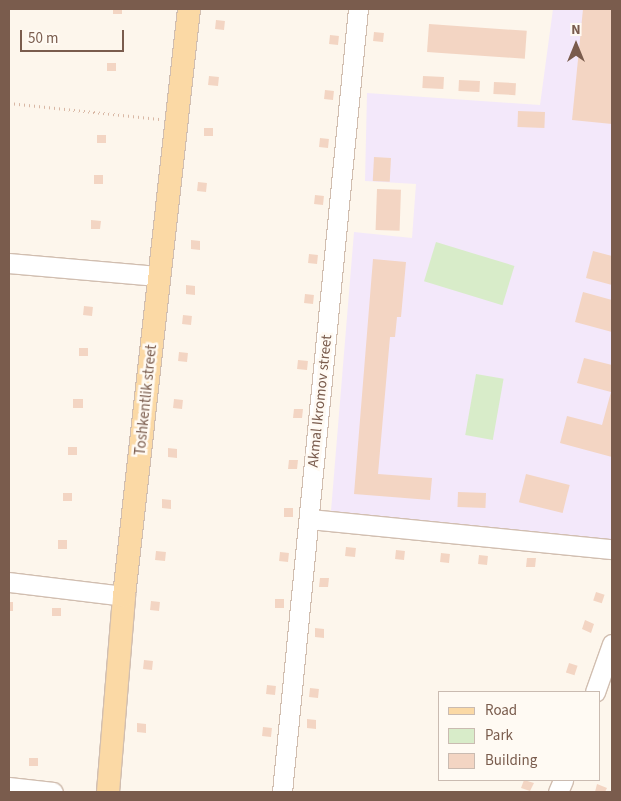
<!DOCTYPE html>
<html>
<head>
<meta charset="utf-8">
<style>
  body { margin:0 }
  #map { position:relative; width:621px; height:801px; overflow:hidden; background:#fdf6ec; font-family:"Source Sans 3",sans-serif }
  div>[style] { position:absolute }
  .education>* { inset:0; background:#f3e8fa }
  .green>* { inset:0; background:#d8ecc9; transform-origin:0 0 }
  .building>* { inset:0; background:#f3d5c3; transform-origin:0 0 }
  .path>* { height:2.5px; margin-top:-1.25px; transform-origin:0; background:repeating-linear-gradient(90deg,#d9b8a5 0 1px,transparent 0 5px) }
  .roads { filter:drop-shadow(1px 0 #d1beb0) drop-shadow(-1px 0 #d1beb0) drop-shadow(0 1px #d1beb0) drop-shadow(0 -1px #d1beb0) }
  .minor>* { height:19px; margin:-9.5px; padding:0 9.5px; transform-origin:9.5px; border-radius:9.5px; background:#fff }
  .major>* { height:22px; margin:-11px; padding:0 11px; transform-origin:11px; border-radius:11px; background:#fbd9a5 }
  span { translate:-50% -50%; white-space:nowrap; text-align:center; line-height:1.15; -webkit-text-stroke:5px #fffaf3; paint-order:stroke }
  .street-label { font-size:15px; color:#7a5c4d }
  .frame { position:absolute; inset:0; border:10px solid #7a5c4d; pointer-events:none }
  .legend { position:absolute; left:438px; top:691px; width:162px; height:90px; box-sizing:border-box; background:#fffaf3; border:1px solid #cabbb1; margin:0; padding:6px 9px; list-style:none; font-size:15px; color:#7a5c4d }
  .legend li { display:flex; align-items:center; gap:10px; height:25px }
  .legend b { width:25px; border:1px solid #cabbb1 }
  .north { position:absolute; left:551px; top:20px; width:50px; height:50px; -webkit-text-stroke:4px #fffaf3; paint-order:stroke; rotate:0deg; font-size:14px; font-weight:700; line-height:20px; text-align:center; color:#7a5c4d }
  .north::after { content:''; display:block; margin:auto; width:18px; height:22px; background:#7a5c4d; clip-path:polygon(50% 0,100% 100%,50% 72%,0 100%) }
  .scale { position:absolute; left:20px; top:30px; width:104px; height:22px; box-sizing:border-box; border:2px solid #7a5c4d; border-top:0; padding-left:6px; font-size:15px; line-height:18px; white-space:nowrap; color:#7a5c4d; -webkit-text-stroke:4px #fffaf3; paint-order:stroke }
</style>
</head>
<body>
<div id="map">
  <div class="education">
    <i style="clip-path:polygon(553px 9px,612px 9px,612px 540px,331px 511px,354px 232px,412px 238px,416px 184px,365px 181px,367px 93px,540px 105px)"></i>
  </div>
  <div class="green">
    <i style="left:436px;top:242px;width:82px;height:41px;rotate:17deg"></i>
    <i style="left:476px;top:374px;width:28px;height:62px;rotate:10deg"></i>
  </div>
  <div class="building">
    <i style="left:113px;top:9px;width:9px;height:5px"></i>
    <i style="clip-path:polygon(583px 9px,612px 9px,612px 124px,572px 120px)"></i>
    <i style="left:216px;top:20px;width:9px;height:9px;rotate:6deg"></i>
    <i style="left:429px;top:24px;width:98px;height:28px;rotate:4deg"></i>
    <i style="left:374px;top:32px;width:10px;height:9px;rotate:6deg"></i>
    <i style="left:330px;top:35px;width:9px;height:9px;rotate:6deg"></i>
    <i style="left:107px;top:63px;width:9px;height:8px"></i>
    <i style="left:209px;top:76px;width:10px;height:9px;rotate:6deg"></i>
    <i style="left:423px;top:76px;width:21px;height:12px;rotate:3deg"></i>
    <i style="left:459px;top:80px;width:21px;height:11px;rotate:3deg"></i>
    <i style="left:494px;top:82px;width:22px;height:12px;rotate:3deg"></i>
    <i style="left:325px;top:90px;width:9px;height:9px;rotate:6deg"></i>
    <i style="left:518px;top:111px;width:27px;height:16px;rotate:2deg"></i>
    <i style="left:204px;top:128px;width:9px;height:8px"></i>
    <i style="left:97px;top:135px;width:9px;height:8px"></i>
    <i style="left:320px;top:138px;width:9px;height:9px;rotate:6deg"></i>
    <i style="left:374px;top:157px;width:17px;height:24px;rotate:3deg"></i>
    <i style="left:94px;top:175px;width:9px;height:9px"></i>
    <i style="left:198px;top:182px;width:9px;height:9px;rotate:6deg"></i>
    <i style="left:377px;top:189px;width:24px;height:41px;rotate:2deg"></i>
    <i style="left:315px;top:195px;width:9px;height:9px;rotate:6deg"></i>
    <i style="clip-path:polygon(91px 220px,101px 221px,100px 229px,91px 229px)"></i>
    <i style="clip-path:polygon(191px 240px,200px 241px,200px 250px,191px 249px)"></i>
    <i style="clip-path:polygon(593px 251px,612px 256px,612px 285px,586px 278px)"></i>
    <i style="left:309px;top:254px;width:9px;height:9px;rotate:6deg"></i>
    <i style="clip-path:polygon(373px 259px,406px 262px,401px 317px,397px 317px,395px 337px,390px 337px,378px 474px,432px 478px,430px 500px,354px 494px)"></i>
    <i style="clip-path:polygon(186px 285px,195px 286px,195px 295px,186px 294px)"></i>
    <i style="clip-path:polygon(583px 292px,612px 300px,612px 332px,575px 322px)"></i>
    <i style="left:305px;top:294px;width:9px;height:9px;rotate:6deg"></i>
    <i style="left:84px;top:306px;width:9px;height:9px;rotate:6deg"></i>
    <i style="left:183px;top:315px;width:9px;height:9px;rotate:6deg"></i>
    <i style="left:79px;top:348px;width:9px;height:8px"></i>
    <i style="left:179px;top:352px;width:9px;height:9px;rotate:6deg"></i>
    <i style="clip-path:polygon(584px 358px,612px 365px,612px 457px,560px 443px,567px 416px,602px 425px,611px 392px,577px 383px)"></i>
    <i style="left:298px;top:360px;width:10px;height:9px;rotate:6deg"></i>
    <i style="left:73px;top:399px;width:10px;height:9px"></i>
    <i style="left:174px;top:399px;width:9px;height:9px;rotate:6deg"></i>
    <i style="clip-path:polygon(294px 409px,303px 409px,302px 418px,293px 418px)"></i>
    <i style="left:68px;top:447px;width:9px;height:8px"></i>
    <i style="clip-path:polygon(168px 448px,177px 449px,177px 458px,168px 457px)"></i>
    <i style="clip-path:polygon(289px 460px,298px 460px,297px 469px,288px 469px)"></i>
    <i style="left:526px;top:474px;width:45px;height:29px;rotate:14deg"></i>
    <i style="left:458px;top:492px;width:28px;height:15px;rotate:2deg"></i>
    <i style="left:63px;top:493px;width:9px;height:8px"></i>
    <i style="clip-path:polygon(162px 499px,171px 500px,171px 509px,162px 508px)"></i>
    <i style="left:284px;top:508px;width:9px;height:9px"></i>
    <i style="left:58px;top:540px;width:9px;height:9px"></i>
    <i style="left:346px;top:547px;width:10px;height:9px;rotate:6deg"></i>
    <i style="left:396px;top:550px;width:9px;height:9px;rotate:6deg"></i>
    <i style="left:156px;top:551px;width:10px;height:9px;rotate:6deg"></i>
    <i style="left:280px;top:552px;width:9px;height:9px;rotate:6deg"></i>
    <i style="left:441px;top:553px;width:9px;height:9px;rotate:6deg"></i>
    <i style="left:479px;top:555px;width:9px;height:9px;rotate:6deg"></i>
    <i style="clip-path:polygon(527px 558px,536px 558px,535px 567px,526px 567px)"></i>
    <i style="clip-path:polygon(320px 578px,329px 578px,328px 587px,319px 587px)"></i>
    <i style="left:596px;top:592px;width:9px;height:9px;rotate:18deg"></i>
    <i style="left:275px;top:599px;width:9px;height:9px"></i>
    <i style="left:151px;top:601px;width:9px;height:9px;rotate:6deg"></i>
    <i style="left:9px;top:602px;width:4px;height:9px"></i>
    <i style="left:52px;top:608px;width:9px;height:8px"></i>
    <i style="clip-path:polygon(585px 620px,594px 624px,591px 633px,582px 629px)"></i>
    <i style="clip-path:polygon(315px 628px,324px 629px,324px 638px,315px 637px)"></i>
    <i style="left:144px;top:660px;width:9px;height:9px;rotate:6deg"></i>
    <i style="left:569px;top:663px;width:9px;height:10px;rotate:18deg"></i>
    <i style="left:267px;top:685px;width:9px;height:9px;rotate:6deg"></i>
    <i style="left:310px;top:688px;width:9px;height:9px;rotate:6deg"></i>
    <i style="clip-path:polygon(307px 719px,316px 720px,316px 729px,307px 728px)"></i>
    <i style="clip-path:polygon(137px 723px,146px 724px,146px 733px,137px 732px)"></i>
    <i style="left:263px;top:727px;width:9px;height:9px;rotate:6deg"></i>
    <i style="left:29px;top:758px;width:9px;height:8px"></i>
    <i style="clip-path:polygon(524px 780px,534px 783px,530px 791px,521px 788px)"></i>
    <i style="clip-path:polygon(597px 784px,607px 788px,605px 792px,595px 792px)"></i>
  </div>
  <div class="path">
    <i style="left:9px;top:103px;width:151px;rotate:6.1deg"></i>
  </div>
  <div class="roads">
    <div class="minor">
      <i style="left:9px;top:263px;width:151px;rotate:5deg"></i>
      <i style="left:309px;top:519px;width:304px;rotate:5.7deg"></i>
      <i style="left:9px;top:582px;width:116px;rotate:6.9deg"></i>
      <i style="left:595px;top:692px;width:51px;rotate:-70.5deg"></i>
      <i style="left:9px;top:787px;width:44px;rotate:6.5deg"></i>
      <i style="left:282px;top:792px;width:787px;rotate:-84.46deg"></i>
      <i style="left:558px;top:792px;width:13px;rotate:-67deg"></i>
    </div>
    <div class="major">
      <i style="left:108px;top:792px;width:197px;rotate:-85.3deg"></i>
      <i style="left:124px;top:596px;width:591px;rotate:-83.68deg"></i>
    </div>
  </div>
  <div class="street-label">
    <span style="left:146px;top:400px;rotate:-84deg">Toshkentlik street</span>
    <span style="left:320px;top:401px;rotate:-84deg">Akmal Ikromov street</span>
  </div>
  <div class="frame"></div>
  <ul class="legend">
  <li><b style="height:6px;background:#fbd9a5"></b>Road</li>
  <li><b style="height:14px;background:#d8ecc9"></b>Park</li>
  <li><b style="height:14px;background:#f3d5c3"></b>Building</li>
  </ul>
  <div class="north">N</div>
  <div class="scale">50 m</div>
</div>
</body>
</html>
